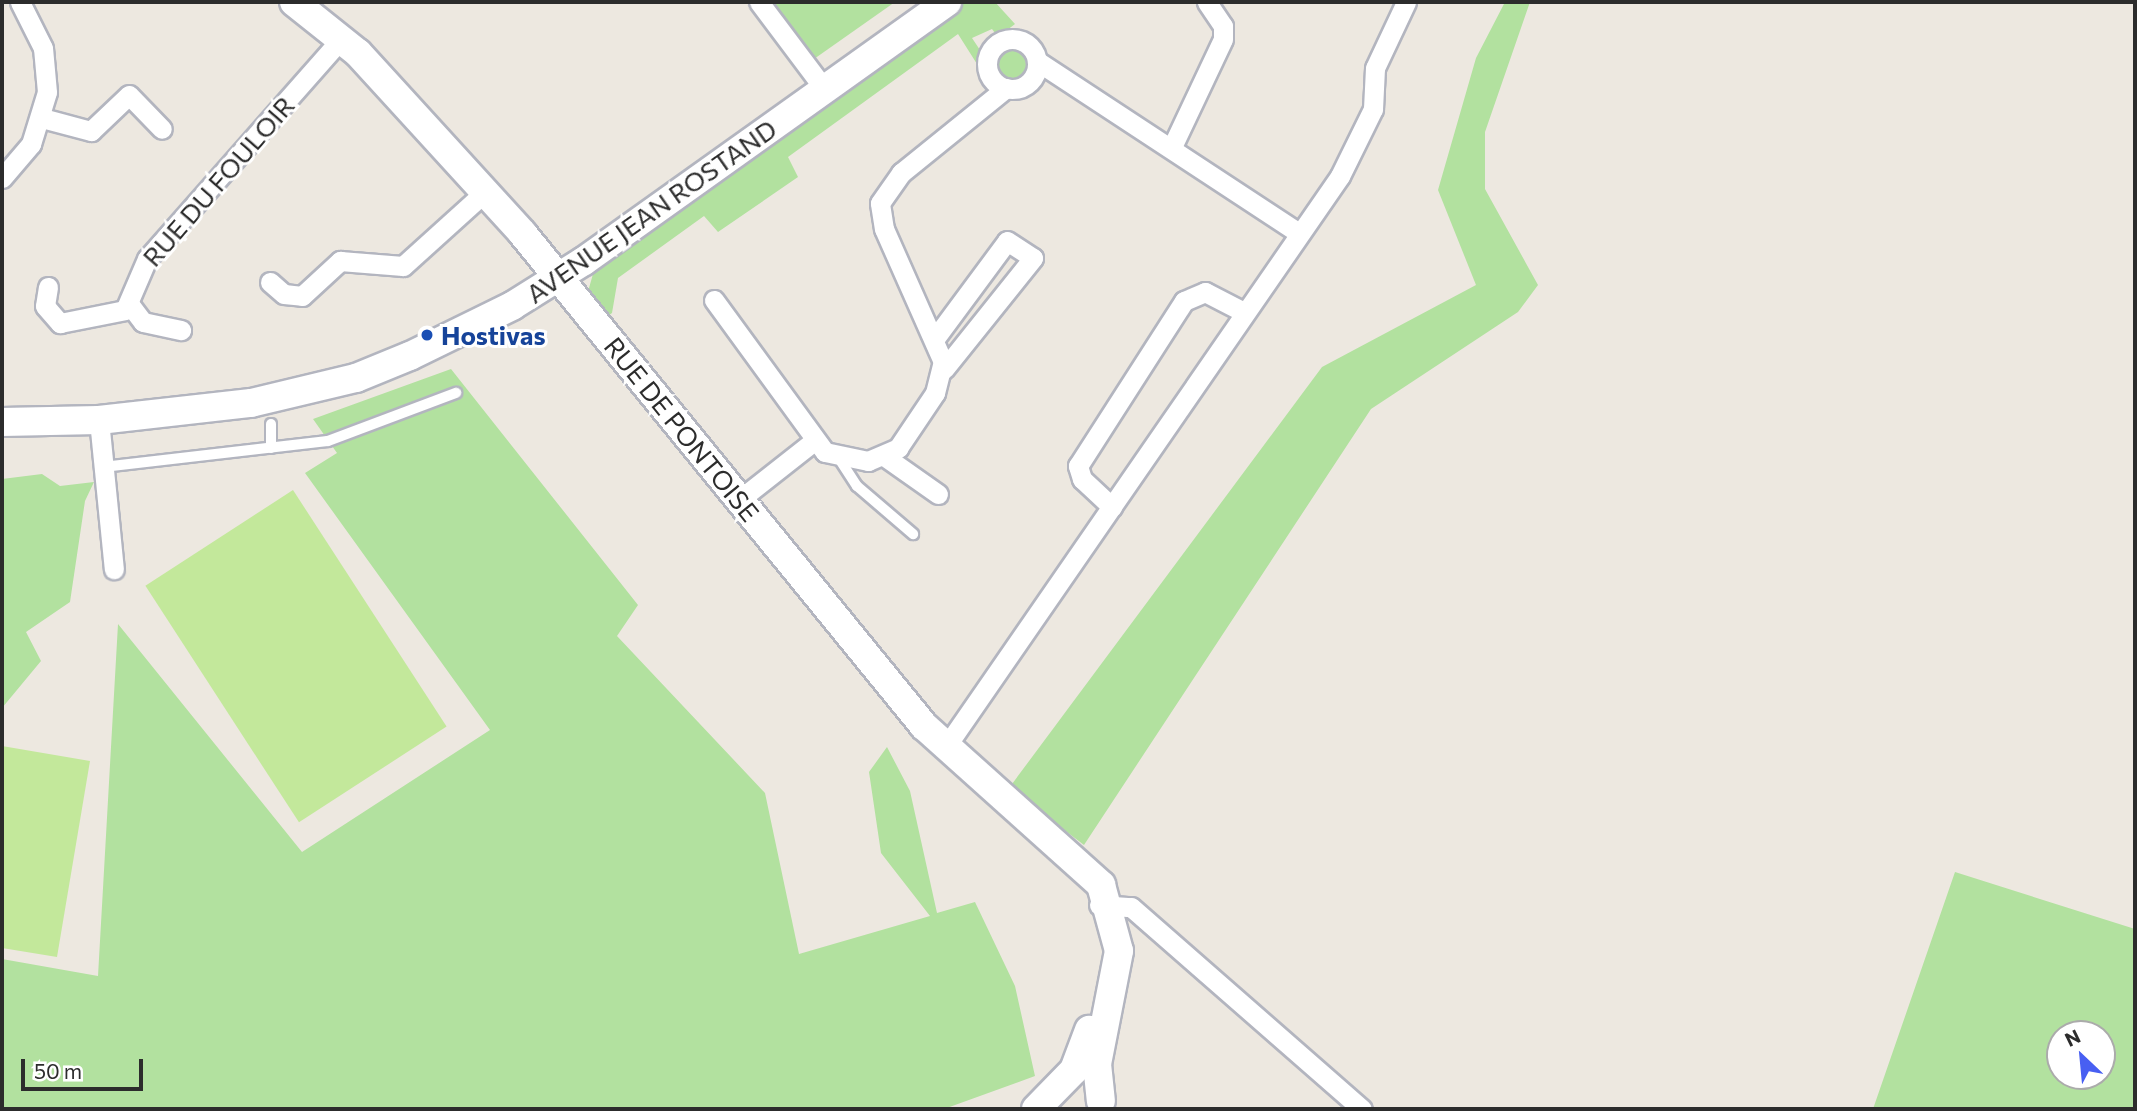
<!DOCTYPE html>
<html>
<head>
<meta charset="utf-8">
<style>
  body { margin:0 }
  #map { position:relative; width:2137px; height:1111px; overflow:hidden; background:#ede8e0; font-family:Commissioner,sans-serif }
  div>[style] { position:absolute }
  .green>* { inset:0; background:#b2e19f }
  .round { border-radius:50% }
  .pitch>* { inset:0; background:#c3e89b; transform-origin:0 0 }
  .roads { filter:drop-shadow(2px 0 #b3b5bf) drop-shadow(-2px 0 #b3b5bf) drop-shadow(0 2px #b3b5bf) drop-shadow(0 -2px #b3b5bf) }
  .lane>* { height:10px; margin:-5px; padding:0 5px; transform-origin:5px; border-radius:5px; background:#fff }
  .street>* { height:19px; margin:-9.5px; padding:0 9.5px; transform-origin:9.5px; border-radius:9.5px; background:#fff }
  .street>.ring { margin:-9.5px; padding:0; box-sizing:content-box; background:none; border:19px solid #fff; border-radius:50% }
  .secondary>* { height:28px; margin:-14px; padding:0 14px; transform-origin:14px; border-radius:14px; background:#fff }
  .dots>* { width:19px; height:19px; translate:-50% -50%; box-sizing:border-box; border:4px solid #fff; border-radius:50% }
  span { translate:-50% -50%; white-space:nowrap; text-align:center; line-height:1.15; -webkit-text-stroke:6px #fff; paint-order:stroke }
  .street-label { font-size:26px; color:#2c2c2c }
  .transit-label { font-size:26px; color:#164399; font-weight:700 }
  .left { translate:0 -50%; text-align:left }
  .frame { position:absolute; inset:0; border:4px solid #2c2c2c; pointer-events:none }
  .north { position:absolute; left:2046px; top:1020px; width:70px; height:70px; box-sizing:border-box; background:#fff; border:2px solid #ababab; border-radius:50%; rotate:334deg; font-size:19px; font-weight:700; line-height:28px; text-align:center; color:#2c2c2c }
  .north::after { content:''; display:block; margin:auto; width:24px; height:32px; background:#485ff2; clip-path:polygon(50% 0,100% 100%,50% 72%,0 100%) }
  .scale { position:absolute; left:21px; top:1059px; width:122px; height:32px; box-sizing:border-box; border:4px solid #2c2c2c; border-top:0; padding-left:9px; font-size:21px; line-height:24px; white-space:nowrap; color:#2c2c2c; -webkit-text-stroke:5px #fff; paint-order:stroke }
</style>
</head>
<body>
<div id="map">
  <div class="green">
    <i style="clip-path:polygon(774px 2px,895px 2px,814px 59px)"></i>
    <i style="clip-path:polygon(961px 2px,995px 2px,1015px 24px,998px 37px,992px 29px,972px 38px,982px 53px,977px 64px,958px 34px,788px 157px,798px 177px,718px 232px,704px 216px,618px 278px,612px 313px,605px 318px,587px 295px,593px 274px)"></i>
    <i style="clip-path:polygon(1505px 2px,1530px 2px,1485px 132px,1485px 189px,1538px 285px,1518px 312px,1371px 409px,1084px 845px,1009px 788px,1322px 367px,1476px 285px,1438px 190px,1476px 58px)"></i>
    <i class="round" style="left:994px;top:49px;width:32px;height:32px"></i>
    <i style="clip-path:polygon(451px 369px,638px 605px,617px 636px,765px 793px,799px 954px,930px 916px,881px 853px,869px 772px,887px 747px,910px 791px,937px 913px,975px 902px,1015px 986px,1035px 1076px,944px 1109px,2px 1109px,2px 959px,98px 976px,118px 624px,302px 852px,490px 730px,305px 473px,337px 453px,313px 419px)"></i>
    <i style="clip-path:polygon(42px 474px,60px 486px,94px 482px,85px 501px,70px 602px,26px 632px,41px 661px,2px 708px,2px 479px)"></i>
    <i style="clip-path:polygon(evenodd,1955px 872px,2135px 929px,2135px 1109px,1873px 1109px,1955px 872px,2060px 1034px,2102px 1034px,2102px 1076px,2060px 1076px,2060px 1034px)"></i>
  </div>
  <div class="pitch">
    <i style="left:293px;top:490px;width:282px;height:176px;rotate:57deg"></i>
    <i style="clip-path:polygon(2px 746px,90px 761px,57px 957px,2px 948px)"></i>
  </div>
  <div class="roads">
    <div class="lane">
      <i style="left:271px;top:424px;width:24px;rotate:90deg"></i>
      <i style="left:840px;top:460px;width:31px;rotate:57deg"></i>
      <i style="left:857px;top:486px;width:74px;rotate:40.6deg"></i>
      <i style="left:103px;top:467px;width:226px;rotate:-6.6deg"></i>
      <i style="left:328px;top:441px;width:137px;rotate:-20.6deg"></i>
    </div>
    <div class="street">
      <i style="left:759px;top:2px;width:110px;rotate:53.1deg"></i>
      <i class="ring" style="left:987px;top:39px;width:31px;height:31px"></i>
      <i style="left:1037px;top:61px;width:311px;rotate:33.3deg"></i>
      <i style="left:42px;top:118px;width:51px;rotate:14.9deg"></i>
      <i style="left:91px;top:131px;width:52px;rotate:-43.5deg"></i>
      <i style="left:129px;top:95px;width:47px;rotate:45.9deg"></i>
      <i style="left:1172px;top:147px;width:119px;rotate:-64.7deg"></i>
      <i style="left:1223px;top:39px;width:13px;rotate:-90deg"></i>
      <i style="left:1223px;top:26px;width:29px;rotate:-124deg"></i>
      <i style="left:2px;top:178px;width:45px;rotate:-49.5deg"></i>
      <i style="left:31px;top:144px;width:54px;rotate:-72.9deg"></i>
      <i style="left:47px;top:92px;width:44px;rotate:-95.2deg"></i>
      <i style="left:43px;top:48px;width:51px;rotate:-116.6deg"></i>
      <i style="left:270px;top:282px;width:18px;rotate:41deg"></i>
      <i style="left:284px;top:294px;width:18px;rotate:6deg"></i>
      <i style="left:302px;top:296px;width:52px;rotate:-42.6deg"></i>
      <i style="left:340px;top:261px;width:63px;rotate:4.5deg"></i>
      <i style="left:403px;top:266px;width:110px;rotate:-42.1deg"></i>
      <i style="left:48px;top:287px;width:19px;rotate:99deg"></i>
      <i style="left:45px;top:306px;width:23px;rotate:49deg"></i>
      <i style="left:60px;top:323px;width:66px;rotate:-11.3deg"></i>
      <i style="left:125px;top:310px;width:56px;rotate:-66.7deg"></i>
      <i style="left:147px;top:259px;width:295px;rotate:-48.6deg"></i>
      <i style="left:714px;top:300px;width:188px;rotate:53.9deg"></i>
      <i style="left:825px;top:452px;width:44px;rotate:11.8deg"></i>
      <i style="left:868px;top:461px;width:33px;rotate:-23deg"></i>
      <i style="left:898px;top:448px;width:66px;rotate:-56.1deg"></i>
      <i style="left:935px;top:393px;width:32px;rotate:-76deg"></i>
      <i style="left:943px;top:362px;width:145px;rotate:-113.9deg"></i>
      <i style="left:884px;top:229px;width:26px;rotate:-99deg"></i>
      <i style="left:880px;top:203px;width:37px;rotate:-55deg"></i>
      <i style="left:901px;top:173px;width:135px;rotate:-39deg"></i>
      <i style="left:130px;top:305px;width:21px;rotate:53deg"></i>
      <i style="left:143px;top:322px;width:39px;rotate:12deg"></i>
      <i style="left:936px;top:337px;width:119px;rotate:-53.5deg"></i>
      <i style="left:1007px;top:241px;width:31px;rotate:33deg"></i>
      <i style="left:1033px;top:258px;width:142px;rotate:128.7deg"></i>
      <i style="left:99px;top:420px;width:150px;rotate:84.3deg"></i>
      <i style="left:884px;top:456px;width:66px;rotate:35.1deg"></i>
      <i style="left:739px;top:500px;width:95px;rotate:-38.2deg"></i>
      <i style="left:1112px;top:507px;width:41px;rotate:-137deg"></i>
      <i style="left:1082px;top:479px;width:14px;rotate:-107deg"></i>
      <i style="left:1078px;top:466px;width:196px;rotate:-57.3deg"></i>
      <i style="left:1184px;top:301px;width:23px;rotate:-23deg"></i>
      <i style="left:1205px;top:292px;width:42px;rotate:27.2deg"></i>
      <i style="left:945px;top:748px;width:695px;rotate:-55.37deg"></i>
      <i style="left:1340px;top:176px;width:75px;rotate:-63.8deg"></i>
      <i style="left:1373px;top:109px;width:41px;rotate:-87.2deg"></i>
      <i style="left:1375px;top:68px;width:73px;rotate:-64.8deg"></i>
      <i style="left:1099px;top:905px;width:32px;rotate:4deg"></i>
      <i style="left:1131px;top:907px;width:307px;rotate:41.2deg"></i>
    </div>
    <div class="secondary">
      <i style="left:294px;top:2px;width:82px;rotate:38.6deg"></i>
      <i style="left:358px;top:53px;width:245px;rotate:47.6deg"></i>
      <i style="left:523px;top:234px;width:635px;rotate:50.82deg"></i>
      <i style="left:924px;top:726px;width:238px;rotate:41.9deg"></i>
      <i style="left:1101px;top:885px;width:68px;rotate:74.7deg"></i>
      <i style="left:1119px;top:951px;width:115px;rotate:101deg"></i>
      <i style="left:1097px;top:1064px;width:37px;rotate:84deg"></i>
      <i style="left:2px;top:422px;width:97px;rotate:-1.2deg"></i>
      <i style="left:99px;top:420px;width:153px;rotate:-6.4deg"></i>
      <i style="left:251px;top:403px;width:108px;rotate:-13.4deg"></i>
      <i style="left:356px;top:378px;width:58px;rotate:-22.2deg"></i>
      <i style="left:410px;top:356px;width:114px;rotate:-26.1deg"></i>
      <i style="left:512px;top:306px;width:85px;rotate:-32deg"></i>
      <i style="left:584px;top:261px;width:446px;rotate:-35.5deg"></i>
      <i style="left:1036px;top:1109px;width:54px;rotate:-45.7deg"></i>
      <i style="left:1074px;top:1070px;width:43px;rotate:-69.4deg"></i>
    </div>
  </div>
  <div class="dots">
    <i style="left:427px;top:335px;background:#1a4fb4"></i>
  </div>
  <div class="street-label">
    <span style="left:218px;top:181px;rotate:-49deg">RUE DU FOULOIR</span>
    <span style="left:651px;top:211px;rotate:-35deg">AVENUE JEAN ROSTAND</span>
    <span style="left:682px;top:429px;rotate:51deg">RUE DE PONTOISE</span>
  </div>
  <div class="transit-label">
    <span class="left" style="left:441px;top:335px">Hostivas</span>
  </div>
  <div class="frame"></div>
  <div class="north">N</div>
  <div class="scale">50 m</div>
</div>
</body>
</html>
